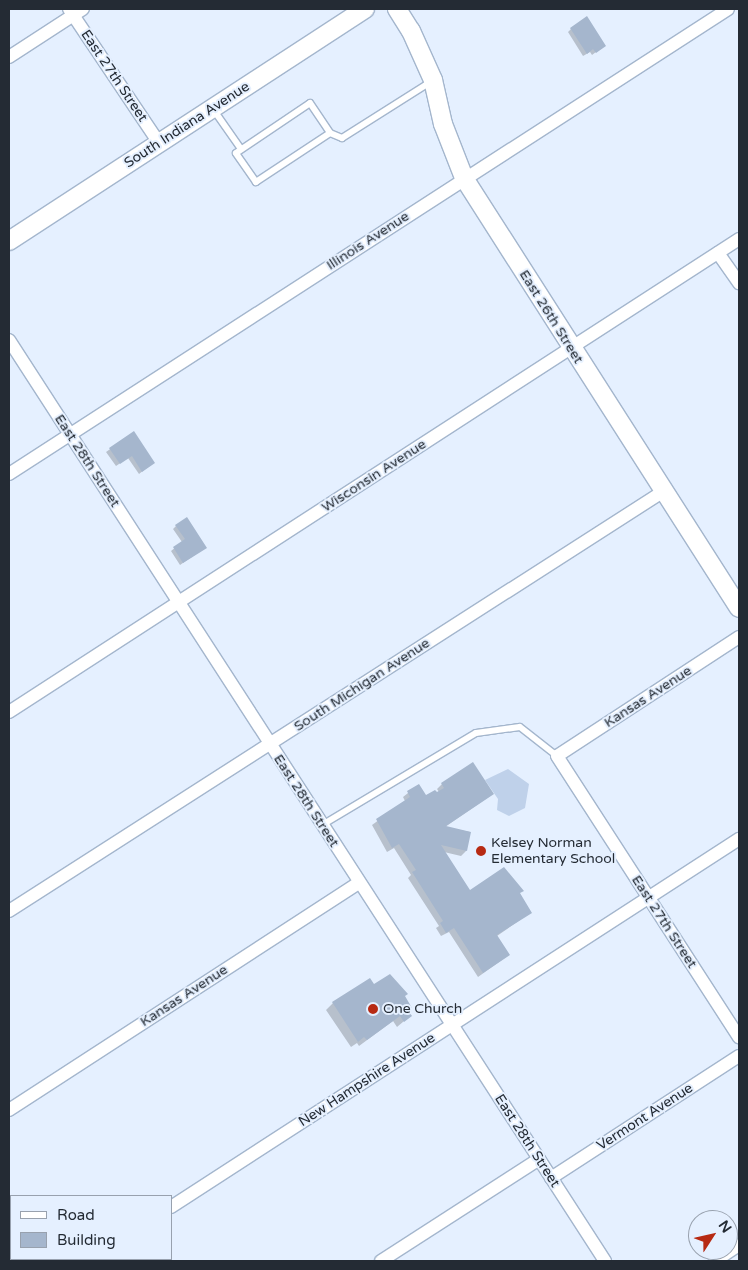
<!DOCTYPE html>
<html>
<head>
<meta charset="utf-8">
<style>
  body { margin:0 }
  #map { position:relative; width:748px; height:1270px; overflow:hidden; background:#e5f0ff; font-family:"Varela Round",sans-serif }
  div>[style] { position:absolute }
  .green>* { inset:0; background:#bfd1ea }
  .shadow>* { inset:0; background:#0003 }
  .building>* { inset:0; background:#a5b6cd }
  .roads { filter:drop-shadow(1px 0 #a4b6cd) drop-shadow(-1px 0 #a4b6cd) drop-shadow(0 1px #a4b6cd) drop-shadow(0 -1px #a4b6cd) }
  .lane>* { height:6px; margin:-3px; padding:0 3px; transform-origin:3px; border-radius:3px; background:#fff }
  .street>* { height:12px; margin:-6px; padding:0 6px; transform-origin:6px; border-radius:6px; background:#fff }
  .secondary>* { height:18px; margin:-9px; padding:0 9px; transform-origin:9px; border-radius:9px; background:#fff }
  .dots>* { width:14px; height:14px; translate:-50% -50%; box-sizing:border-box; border:2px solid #e5f0ff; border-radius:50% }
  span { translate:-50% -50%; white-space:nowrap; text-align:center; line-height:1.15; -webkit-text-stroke:4px #e5f0ff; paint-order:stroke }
  .street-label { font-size:14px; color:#242b34 }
  .poi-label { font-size:14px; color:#242b34 }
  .left { translate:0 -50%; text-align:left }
  .frame { position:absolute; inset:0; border:10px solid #242b34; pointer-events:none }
  .legend { position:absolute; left:10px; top:1195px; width:162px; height:65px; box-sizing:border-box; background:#e5f0ff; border:1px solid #98a1ae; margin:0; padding:6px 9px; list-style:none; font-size:15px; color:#242b34 }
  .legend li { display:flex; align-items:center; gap:10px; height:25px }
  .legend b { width:25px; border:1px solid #98a1ae }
  .north { position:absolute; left:688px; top:1210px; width:50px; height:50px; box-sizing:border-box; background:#e5f0ff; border:1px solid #98a1ae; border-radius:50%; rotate:55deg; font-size:14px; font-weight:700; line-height:20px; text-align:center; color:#242b34 }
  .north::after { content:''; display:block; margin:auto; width:18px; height:22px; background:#b72a13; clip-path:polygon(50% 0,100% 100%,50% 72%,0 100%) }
</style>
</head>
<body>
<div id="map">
  <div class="green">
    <i style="clip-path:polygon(508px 769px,529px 784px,525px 808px,509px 816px,497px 810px,498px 799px,485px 780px)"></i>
  </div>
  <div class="shadow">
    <i style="clip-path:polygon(571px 29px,604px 46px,592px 55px,590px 52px,583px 56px,568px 32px)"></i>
    <i style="clip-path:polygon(133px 433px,153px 463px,139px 474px,128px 458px,116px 466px,106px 452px)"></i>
    <i style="clip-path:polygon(176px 526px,202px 550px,180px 565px,171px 551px,182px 542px,173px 529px)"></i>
    <i style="clip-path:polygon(442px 784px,493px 794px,445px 827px,470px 832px,466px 851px,461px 856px,444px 852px,469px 891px,519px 894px,530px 913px,497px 936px,509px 955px,478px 977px,449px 932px,441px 936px,436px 928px,439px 926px,408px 878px,411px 875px,394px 848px,387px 852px,372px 825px,405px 801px,403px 797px,418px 785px,426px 797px,439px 792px,437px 789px)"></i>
    <i style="clip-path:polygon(373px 986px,404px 997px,410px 1016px,397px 1027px,393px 1021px,359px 1046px,357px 1043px,351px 1047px,326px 1010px,333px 1003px)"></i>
  </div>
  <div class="building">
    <i style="clip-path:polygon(587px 16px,606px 46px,596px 53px,593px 49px,587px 54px,570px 28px)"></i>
    <i style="clip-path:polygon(134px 431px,155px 463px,142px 472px,132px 456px,120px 464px,109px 448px)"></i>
    <i style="clip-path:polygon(187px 517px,207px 548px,183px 563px,173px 547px,185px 539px,175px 525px)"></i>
    <i style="clip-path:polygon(473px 762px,494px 794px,446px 826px,471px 832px,467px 851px,441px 845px,470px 890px,504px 867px,524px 891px,520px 893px,532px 913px,497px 935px,510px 955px,483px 973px,454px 928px,446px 933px,440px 923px,443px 921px,412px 872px,416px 870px,399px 844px,392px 848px,376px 819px,410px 797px,407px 791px,419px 784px,426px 795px,435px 790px,437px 792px,444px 788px,441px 783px)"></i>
    <i style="clip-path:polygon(390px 974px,408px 994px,405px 996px,412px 1008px,408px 1010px,412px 1016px,404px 1022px,400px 1016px,367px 1040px,364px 1037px,358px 1042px,332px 1002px,370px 978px,374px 984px)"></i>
  </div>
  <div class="roads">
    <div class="lane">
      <i style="left:213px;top:109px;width:49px;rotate:55deg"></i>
      <i style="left:330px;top:133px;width:89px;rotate:146.5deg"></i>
      <i style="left:256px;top:182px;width:35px;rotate:-125deg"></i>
      <i style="left:236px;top:153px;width:89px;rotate:-34deg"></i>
      <i style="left:310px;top:103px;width:36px;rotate:56deg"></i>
      <i style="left:330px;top:133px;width:13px;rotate:23deg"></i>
      <i style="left:342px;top:138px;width:107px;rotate:-32.3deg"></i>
      <i style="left:322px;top:825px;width:179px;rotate:-30.9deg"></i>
      <i style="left:476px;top:733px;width:44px;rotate:-7.8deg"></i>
      <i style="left:520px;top:727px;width:47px;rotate:38.1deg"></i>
    </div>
    <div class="street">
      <i style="left:69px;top:9px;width:161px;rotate:56.1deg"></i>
      <i style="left:9px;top:57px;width:88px;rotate:-33deg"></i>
      <i style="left:718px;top:253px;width:37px;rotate:55deg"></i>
      <i style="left:9px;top:340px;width:1097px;rotate:57.09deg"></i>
      <i style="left:9px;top:474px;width:856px;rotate:-32.89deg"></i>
      <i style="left:739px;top:637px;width:217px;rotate:146.8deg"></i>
      <i style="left:557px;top:756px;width:335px;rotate:57.1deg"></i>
      <i style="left:9px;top:712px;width:870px;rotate:-32.94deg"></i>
      <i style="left:9px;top:911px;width:778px;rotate:-32.67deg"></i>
      <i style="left:9px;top:1110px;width:417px;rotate:-33deg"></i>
      <i style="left:551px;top:1178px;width:224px;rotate:-33deg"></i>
      <i style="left:171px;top:1207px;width:677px;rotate:-32.94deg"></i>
      <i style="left:52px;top:1259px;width:2px;rotate:63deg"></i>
      <i style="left:87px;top:1261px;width:4px;rotate:-27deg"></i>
      <i style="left:381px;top:1261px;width:188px;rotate:-32.8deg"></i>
      <i style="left:715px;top:1261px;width:29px;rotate:-34deg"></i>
    </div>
    <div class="secondary">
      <i style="left:397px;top:9px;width:26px;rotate:58deg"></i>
      <i style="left:411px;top:31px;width:54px;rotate:65.8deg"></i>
      <i style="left:433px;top:80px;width:45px;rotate:77.2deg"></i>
      <i style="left:443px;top:124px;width:58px;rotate:68.7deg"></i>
      <i style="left:464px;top:178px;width:510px;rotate:57.4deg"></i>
      <i style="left:9px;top:241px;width:425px;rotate:-33.1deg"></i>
    </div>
  </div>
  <div class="dots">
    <i style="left:481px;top:851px;background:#b72a13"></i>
    <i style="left:373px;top:1009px;background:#b72a13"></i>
  </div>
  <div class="street-label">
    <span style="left:114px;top:76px;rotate:56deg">East 27th Street</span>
    <span style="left:187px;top:125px;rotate:-33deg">South Indiana Avenue</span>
    <span style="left:368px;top:241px;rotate:-33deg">Illinois Avenue</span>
    <span style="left:551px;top:317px;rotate:58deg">East 26th Street</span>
    <span style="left:87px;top:461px;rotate:57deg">East 28th Street</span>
    <span style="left:374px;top:476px;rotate:-33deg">Wisconsin Avenue</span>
    <span style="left:362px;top:685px;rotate:-33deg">South Michigan Avenue</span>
    <span style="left:648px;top:697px;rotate:-33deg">Kansas Avenue</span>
    <span style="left:306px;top:801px;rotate:57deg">East 28th Street</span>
    <span style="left:664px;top:922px;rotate:57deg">East 27th Street</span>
    <span style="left:184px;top:996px;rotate:-33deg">Kansas Avenue</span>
    <span style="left:367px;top:1080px;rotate:-33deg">New Hampshire Avenue</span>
    <span style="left:645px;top:1117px;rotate:-33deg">Vermont Avenue</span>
    <span style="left:527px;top:1141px;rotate:57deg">East 28th Street</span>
  </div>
  <div class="poi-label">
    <span class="left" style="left:491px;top:851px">Kelsey Norman<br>Elementary School</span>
    <span class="left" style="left:383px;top:1009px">One Church</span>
  </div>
  <div class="frame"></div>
  <ul class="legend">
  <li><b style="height:6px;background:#fff"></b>Road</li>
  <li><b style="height:14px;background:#a5b6cd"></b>Building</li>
  </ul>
  <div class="north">N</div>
</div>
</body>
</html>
